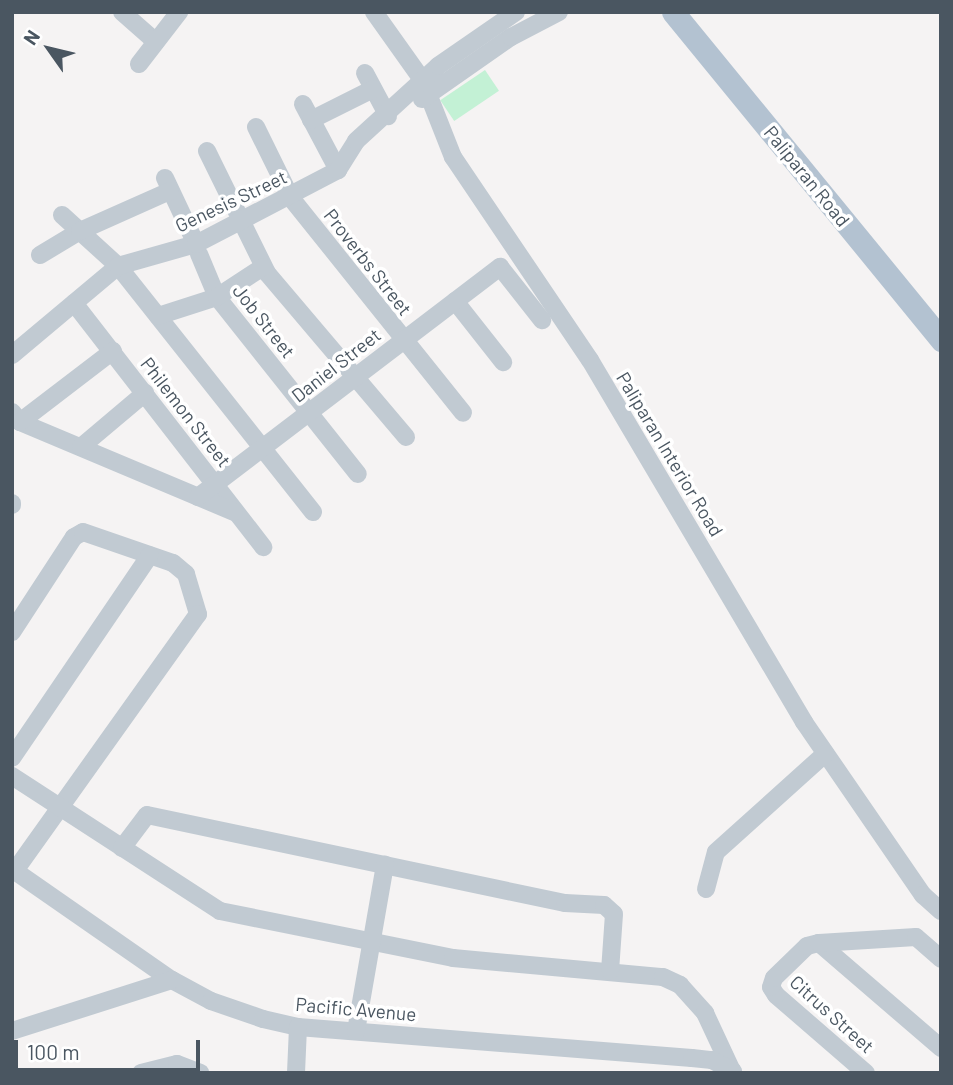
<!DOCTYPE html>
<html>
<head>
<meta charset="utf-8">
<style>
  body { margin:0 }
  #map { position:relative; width:953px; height:1085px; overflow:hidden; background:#f5f3f3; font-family:Barlow,sans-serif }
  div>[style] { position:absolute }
  .green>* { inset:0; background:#c3f1d5; transform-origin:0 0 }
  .minor>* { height:18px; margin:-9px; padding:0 9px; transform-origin:9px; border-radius:9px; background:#c1cad2 }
  .major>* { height:23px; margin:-11.5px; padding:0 11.5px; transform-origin:11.5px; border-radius:11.5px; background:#b3c2d1 }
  span { translate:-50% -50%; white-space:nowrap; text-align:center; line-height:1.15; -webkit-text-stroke:7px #fff; paint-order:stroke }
  .street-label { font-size:19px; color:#4a5661 }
  .frame { position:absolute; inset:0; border:14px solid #4a5661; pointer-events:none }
  .north { position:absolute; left:14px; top:14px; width:70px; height:70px; -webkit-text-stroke:5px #fff; paint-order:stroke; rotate:304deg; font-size:19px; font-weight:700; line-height:28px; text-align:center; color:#4a5661 }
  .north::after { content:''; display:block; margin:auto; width:24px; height:32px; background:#4a5661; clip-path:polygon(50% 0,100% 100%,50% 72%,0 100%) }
  .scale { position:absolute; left:14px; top:1040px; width:186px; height:32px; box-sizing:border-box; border:4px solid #4a5661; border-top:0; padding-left:9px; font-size:21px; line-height:24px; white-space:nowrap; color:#4a5661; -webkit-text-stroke:5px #fff; paint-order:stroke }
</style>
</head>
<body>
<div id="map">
  <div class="green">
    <i style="left:485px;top:70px;width:25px;height:54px;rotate:56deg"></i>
  </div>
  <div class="minor">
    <i style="left:122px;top:12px;width:45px;rotate:41.4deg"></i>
    <i style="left:374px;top:12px;width:85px;rotate:54.6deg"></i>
    <i style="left:423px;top:81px;width:82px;rotate:68.5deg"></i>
    <i style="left:453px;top:157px;width:245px;rotate:56deg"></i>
    <i style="left:590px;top:360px;width:421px;rotate:59.4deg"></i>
    <i style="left:804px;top:722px;width:210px;rotate:55.5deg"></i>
    <i style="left:923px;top:895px;width:24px;rotate:42deg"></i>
    <i style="left:139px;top:64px;width:66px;rotate:-52.4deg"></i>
    <i style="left:365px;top:73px;width:49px;rotate:61.9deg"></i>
    <i style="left:422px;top:99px;width:108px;rotate:-34.9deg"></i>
    <i style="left:511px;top:37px;width:54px;rotate:-27.5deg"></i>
    <i style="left:303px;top:104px;width:75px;rotate:62.1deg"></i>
    <i style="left:311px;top:120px;width:69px;rotate:-26.6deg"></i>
    <i style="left:256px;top:127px;width:79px;rotate:63.8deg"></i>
    <i style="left:291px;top:198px;width:275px;rotate:51.3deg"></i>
    <i style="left:207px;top:151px;width:136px;rotate:63.8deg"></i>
    <i style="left:267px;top:273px;width:215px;rotate:49.7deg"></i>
    <i style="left:165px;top:178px;width:73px;rotate:64.8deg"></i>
    <i style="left:62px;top:215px;width:76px;rotate:42.3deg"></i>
    <i style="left:118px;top:266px;width:314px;rotate:51.6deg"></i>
    <i style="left:199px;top:254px;width:47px;rotate:67.3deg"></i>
    <i style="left:217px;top:297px;width:226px;rotate:51.5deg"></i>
    <i style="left:40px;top:255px;width:47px;rotate:-31deg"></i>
    <i style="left:80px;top:231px;width:98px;rotate:-24deg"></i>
    <i style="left:455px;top:301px;width:78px;rotate:51.8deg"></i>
    <i style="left:74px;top:303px;width:309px;rotate:52.2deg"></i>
    <i style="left:158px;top:316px;width:62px;rotate:-17.9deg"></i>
    <i style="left:217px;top:297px;width:55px;rotate:-33.1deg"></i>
    <i style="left:12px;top:355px;width:138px;rotate:-40deg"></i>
    <i style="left:118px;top:266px;width:81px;rotate:-15.8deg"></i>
    <i style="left:196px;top:244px;width:160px;rotate:-27.5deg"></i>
    <i style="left:338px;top:170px;width:34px;rotate:-58deg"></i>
    <i style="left:356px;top:141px;width:111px;rotate:-42.4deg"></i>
    <i style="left:438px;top:66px;width:95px;rotate:-34.7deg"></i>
    <i style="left:12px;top:412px;width:13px;rotate:51deg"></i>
    <i style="left:20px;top:422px;width:232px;rotate:22.8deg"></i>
    <i style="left:20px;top:422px;width:117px;rotate:-37.4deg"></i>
    <i style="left:81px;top:447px;width:84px;rotate:-40.2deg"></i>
    <i style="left:198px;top:497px;width:380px;rotate:-37.3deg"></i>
    <i style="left:500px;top:267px;width:68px;rotate:51.6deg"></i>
    <i style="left:12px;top:503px;width:2px;rotate:90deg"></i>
    <i style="left:12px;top:632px;width:113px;rotate:-56.9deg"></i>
    <i style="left:74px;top:537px;width:10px;rotate:-29deg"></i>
    <i style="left:83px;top:532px;width:95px;rotate:19deg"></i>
    <i style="left:173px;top:563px;width:17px;rotate:40deg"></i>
    <i style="left:186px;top:574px;width:42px;rotate:73.3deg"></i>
    <i style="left:198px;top:614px;width:315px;rotate:125.5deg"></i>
    <i style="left:12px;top:758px;width:245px;rotate:-55.8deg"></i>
    <i style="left:12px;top:776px;width:248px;rotate:33deg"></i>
    <i style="left:220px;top:911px;width:238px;rotate:11.4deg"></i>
    <i style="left:453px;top:958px;width:211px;rotate:5.2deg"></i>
    <i style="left:663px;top:977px;width:19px;rotate:25deg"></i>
    <i style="left:680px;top:985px;width:38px;rotate:48deg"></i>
    <i style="left:705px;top:1013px;width:64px;rotate:65deg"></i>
    <i style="left:122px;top:848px;width:41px;rotate:-52.9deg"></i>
    <i style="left:147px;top:815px;width:427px;rotate:11.9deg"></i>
    <i style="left:565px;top:903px;width:39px;rotate:3deg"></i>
    <i style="left:604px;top:905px;width:13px;rotate:42deg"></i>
    <i style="left:614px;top:914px;width:57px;rotate:94deg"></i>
    <i style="left:12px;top:869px;width:195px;rotate:34.8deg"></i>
    <i style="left:172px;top:980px;width:44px;rotate:28.3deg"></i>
    <i style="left:211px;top:1001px;width:55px;rotate:19.1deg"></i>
    <i style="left:263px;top:1019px;width:36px;rotate:13deg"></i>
    <i style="left:298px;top:1027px;width:395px;rotate:4.5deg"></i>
    <i style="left:692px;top:1058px;width:20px;rotate:6deg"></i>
    <i style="left:712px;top:1060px;width:24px;rotate:28deg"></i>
    <i style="left:706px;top:889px;width:38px;rotate:-75deg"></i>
    <i style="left:716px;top:852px;width:147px;rotate:-42deg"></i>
    <i style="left:819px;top:943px;width:161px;rotate:40.7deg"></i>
    <i style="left:12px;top:1031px;width:168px;rotate:-17.7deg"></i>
    <i style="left:356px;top:1031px;width:169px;rotate:-80.1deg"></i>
    <i style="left:141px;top:1073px;width:37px;rotate:-14deg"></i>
    <i style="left:177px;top:1064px;width:25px;rotate:21deg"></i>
    <i style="left:296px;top:1073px;width:46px;rotate:-87.5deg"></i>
    <i style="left:866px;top:1073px;width:119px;rotate:-139.1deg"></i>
    <i style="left:776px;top:995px;width:9px;rotate:-122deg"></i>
    <i style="left:771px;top:987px;width:9px;rotate:-72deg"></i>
    <i style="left:774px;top:978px;width:46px;rotate:-44.1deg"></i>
    <i style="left:807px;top:946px;width:12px;rotate:-14deg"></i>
    <i style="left:819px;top:943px;width:97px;rotate:-3.5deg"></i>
    <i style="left:916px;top:937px;width:33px;rotate:41deg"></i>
  </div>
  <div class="major">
    <i style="left:673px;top:12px;width:424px;rotate:50.7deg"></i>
  </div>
  <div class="street-label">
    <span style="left:807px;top:176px;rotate:51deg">Paliparan Road</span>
    <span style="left:231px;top:201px;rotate:-25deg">Genesis Street</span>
    <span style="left:368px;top:262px;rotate:52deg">Proverbs Street</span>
    <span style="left:264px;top:321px;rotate:52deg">Job Street</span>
    <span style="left:336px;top:365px;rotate:-38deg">Daniel Street</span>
    <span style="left:186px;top:412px;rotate:52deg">Philemon Street</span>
    <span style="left:670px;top:454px;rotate:59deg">Paliparan Interior Road</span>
    <span style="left:356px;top:1009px;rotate:5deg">Pacific Avenue</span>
    <span style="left:832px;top:1014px;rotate:42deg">Citrus Street</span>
  </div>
  <div class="frame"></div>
  <div class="north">N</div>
  <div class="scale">100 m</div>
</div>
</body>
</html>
